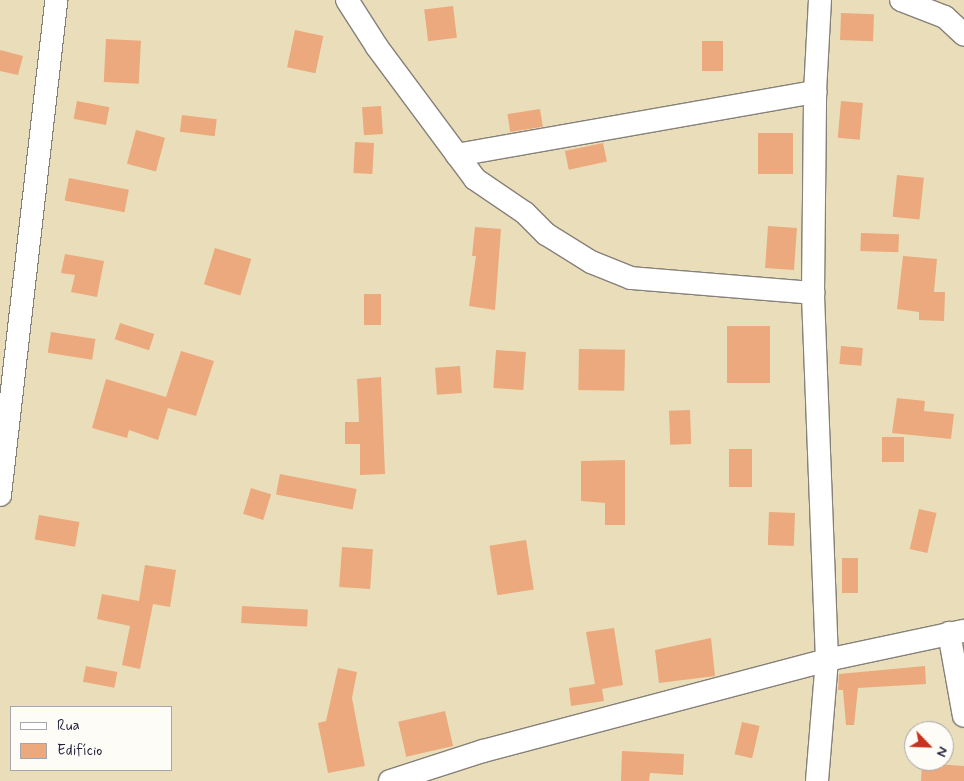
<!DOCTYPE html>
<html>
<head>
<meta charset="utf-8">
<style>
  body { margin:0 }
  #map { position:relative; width:964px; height:781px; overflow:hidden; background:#e9deb9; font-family:Mynerve,sans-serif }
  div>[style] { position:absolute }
  .building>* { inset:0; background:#eba97d; transform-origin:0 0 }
  .roads { filter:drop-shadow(1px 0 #86807a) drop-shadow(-1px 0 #86807a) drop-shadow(0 1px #86807a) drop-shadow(0 -1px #86807a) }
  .street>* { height:22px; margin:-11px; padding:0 11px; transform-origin:11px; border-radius:11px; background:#fff }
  span { translate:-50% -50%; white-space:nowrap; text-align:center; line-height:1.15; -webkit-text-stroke:5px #fdfcf7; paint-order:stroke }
  .legend { position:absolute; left:10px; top:706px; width:162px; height:65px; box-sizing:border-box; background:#fdfcf7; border:1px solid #a5a5ac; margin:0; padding:6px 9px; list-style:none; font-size:15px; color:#22223b }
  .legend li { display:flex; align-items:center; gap:10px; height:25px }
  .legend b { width:25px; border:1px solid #a5a5ac }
  .north { position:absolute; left:904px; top:721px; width:50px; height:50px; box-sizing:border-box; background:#fdfcf7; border:1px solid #a5a5ac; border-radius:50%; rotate:114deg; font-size:14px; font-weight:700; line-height:20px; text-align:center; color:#22223b }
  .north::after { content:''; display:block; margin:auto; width:18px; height:22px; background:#c8321e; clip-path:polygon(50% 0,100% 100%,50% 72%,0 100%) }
</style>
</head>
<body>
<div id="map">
  <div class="building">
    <i style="left:453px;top:6px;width:32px;height:29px;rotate:83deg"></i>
    <i style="left:841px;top:13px;width:33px;height:27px;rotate:2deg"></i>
    <i style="left:295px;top:30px;width:29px;height:38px;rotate:12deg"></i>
    <i style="left:106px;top:39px;width:35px;height:43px;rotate:3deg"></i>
    <i style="left:702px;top:41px;width:21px;height:30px"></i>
    <i style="clip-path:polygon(0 50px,23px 56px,18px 75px,0 71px)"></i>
    <i style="left:77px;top:101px;width:33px;height:18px;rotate:11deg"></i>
    <i style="left:841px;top:101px;width:22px;height:37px;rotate:5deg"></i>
    <i style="left:381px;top:106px;width:28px;height:19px;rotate:86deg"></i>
    <i style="left:540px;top:109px;width:18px;height:33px;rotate:81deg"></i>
    <i style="left:182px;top:115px;width:35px;height:17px;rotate:7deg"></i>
    <i style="left:136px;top:130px;width:30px;height:35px;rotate:15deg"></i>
    <i style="left:758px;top:133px;width:35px;height:41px"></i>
    <i style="left:355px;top:142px;width:19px;height:31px;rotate:3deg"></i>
    <i style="left:603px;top:143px;width:19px;height:39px;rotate:78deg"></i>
    <i style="left:897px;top:175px;width:27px;height:42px;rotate:6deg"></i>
    <i style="left:69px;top:178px;width:61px;height:23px;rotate:11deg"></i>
    <i style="left:768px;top:226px;width:29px;height:42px;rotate:4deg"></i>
    <i style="clip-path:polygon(475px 227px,501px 229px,495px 310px,469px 306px,476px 256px,472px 256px)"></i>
    <i style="left:861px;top:233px;width:38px;height:18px;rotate:2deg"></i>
    <i style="left:215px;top:248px;width:38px;height:38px;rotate:17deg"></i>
    <i style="clip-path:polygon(65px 254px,104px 261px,97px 297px,71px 292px,75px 275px,61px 273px)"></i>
    <i style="clip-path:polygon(903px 256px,937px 259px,934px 292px,945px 292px,944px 321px,919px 320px,919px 312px,897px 309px)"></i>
    <i style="left:364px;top:294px;width:17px;height:31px"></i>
    <i style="left:120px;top:323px;width:36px;height:17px;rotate:18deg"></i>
    <i style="left:770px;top:326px;width:57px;height:43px;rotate:90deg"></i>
    <i style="left:51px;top:332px;width:45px;height:21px;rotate:9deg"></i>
    <i style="left:841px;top:346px;width:22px;height:18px;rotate:5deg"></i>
    <i style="left:579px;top:349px;width:46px;height:41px;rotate:1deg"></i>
    <i style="left:496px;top:350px;width:30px;height:38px;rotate:4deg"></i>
    <i style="clip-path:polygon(181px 351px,214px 361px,196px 416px,168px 408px,158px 440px,129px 430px,127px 438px,92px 428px,106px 379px,166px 397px)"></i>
    <i style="left:460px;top:366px;width:27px;height:25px;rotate:86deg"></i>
    <i style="clip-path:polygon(381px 377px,385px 474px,360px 475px,360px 444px,345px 444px,345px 422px,359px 422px,357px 379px)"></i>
    <i style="clip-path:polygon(897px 398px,925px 401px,924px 411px,954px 414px,951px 439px,892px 433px)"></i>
    <i style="left:690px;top:410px;width:34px;height:21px;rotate:88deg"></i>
    <i style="left:904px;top:437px;width:25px;height:22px;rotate:90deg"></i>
    <i style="left:729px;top:449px;width:23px;height:38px"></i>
    <i style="clip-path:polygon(625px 460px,625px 525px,605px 525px,605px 503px,581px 501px,581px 461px)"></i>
    <i style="left:280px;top:474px;width:78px;height:21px;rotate:11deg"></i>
    <i style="left:251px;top:488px;width:21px;height:27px;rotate:17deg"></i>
    <i style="left:919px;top:509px;width:18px;height:41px;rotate:13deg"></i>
    <i style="left:769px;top:512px;width:26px;height:33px;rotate:2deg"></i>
    <i style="left:39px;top:515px;width:41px;height:25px;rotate:10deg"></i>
    <i style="left:526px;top:540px;width:50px;height:37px;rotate:81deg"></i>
    <i style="left:342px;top:547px;width:31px;height:40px;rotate:4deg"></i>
    <i style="left:842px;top:558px;width:16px;height:35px"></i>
    <i style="clip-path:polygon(145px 565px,176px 570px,170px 607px,153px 604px,140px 669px,122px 665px,130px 626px,97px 619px,102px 594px,139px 601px)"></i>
    <i style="left:242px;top:606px;width:66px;height:17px;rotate:3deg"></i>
    <i style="clip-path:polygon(614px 628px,623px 685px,602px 689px,604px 701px,571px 706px,569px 688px,595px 684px,586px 632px)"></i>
    <i style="clip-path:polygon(711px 638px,715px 676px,659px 683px,655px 650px)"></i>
    <i style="left:86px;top:666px;width:32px;height:16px;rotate:11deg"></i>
    <i style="clip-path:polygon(925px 666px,926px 684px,858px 688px,854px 725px,846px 725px,843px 690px,838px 690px,839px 674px)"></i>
    <i style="clip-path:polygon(338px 668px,357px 672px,352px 698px,365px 766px,328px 773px,318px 723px,326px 721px)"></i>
    <i style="left:445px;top:711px;width:36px;height:48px;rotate:77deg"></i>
    <i style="left:742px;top:722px;width:18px;height:33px;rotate:13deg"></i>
    <i style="clip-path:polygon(622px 751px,684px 754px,683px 775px,650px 773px,649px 781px,621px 781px)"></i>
    <i style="clip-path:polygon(922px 763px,964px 766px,964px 781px,921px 781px)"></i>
  </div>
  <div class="roads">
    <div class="street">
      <i style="left:347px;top:0;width:56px;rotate:57.4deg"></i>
      <i style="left:377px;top:47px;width:164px;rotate:53.4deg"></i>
      <i style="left:475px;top:179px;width:60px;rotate:34.2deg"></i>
      <i style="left:525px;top:213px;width:30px;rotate:45deg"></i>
      <i style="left:546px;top:234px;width:53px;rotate:31.9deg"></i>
      <i style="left:591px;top:262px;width:43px;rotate:21.8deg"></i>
      <i style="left:631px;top:278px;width:183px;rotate:4.7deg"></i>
      <i style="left:901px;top:0;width:47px;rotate:21.1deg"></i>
      <i style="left:945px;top:17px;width:26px;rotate:43deg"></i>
      <i style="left:457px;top:155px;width:364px;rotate:-10deg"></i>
      <i style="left:0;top:495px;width:498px;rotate:-83.5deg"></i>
      <i style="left:949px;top:633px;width:84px;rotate:79.8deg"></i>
      <i style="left:390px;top:781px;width:98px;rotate:-17.9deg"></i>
      <i style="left:483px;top:751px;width:356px;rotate:-14.8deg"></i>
      <i style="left:827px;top:660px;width:140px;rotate:-12deg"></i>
      <i style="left:817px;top:781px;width:121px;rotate:-85.3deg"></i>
      <i style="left:827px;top:660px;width:367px;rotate:-92.2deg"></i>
      <i style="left:813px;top:293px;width:201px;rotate:-89.4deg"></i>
      <i style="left:815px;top:92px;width:92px;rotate:-86.9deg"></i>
    </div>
  </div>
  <ul class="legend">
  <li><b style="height:6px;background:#fff"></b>Rua</li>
  <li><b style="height:14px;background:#eba97d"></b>Edifício</li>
  </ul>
  <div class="north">N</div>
</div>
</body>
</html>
